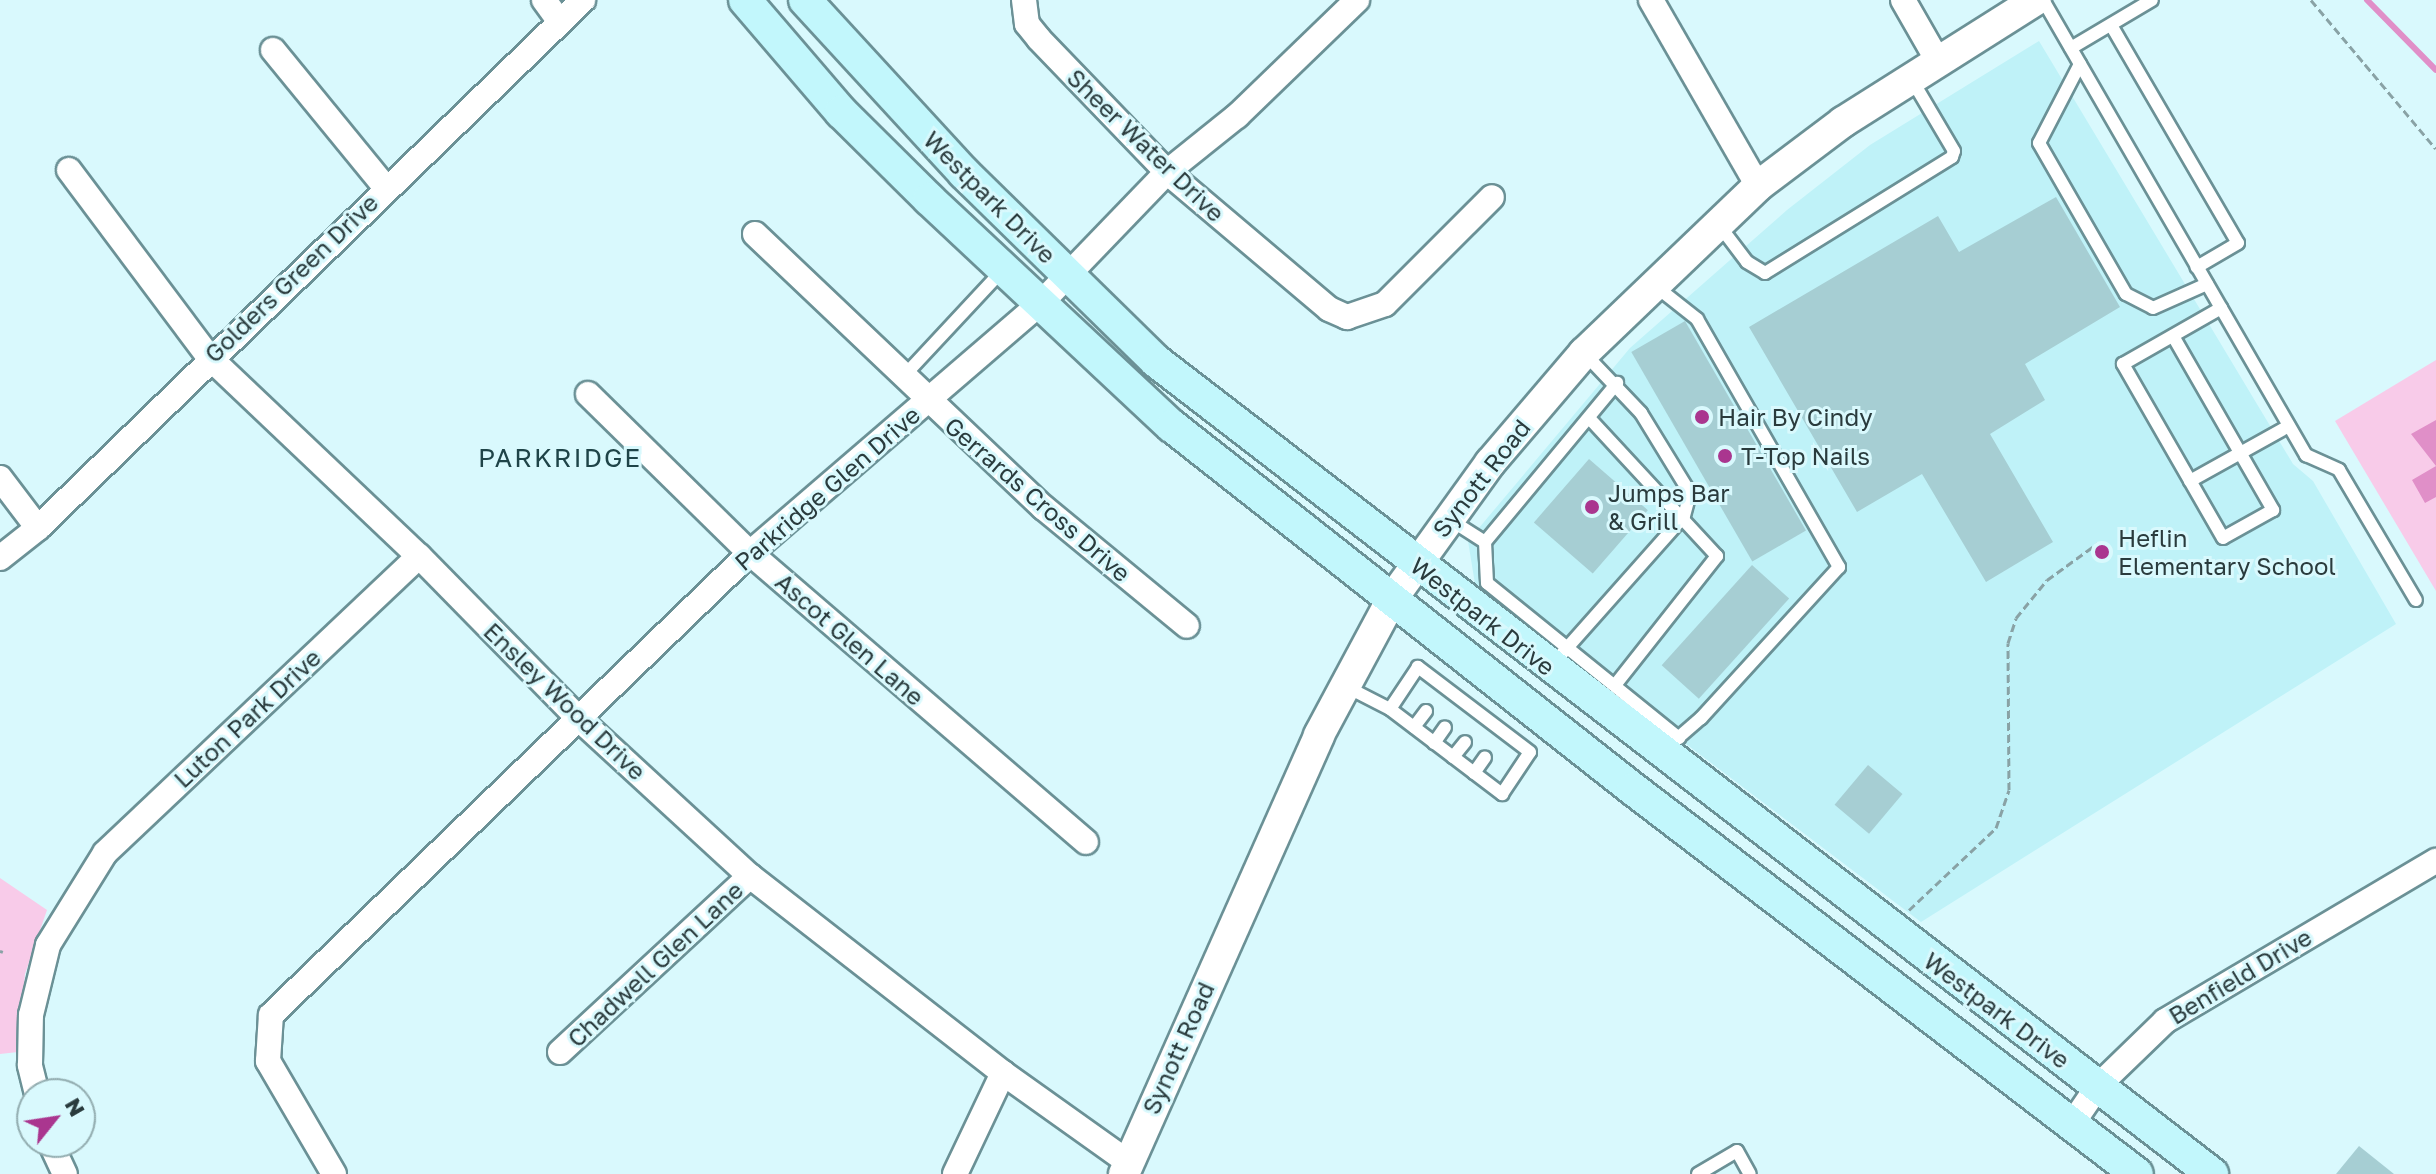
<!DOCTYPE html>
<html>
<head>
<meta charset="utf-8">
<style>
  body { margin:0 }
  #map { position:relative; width:2436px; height:1174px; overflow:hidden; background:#d9f9fd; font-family:"Golos Text",sans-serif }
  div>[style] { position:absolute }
  .built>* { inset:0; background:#bff2f8 }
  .green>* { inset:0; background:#f8cbe9 }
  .water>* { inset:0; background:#e08fc8 }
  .stream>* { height:6px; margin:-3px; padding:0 3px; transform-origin:3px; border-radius:3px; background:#e08fc8 }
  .building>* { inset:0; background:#a6ced3; transform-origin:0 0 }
  .path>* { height:3px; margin-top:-1.5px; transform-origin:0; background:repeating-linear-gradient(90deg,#89a2a5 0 8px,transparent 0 12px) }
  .roads { filter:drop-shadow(2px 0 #6b9196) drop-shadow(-2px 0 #6b9196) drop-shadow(0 2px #6b9196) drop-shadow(0 -2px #6b9196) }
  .service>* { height:12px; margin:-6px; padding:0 6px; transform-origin:6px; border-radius:6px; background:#fff }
  .minor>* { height:24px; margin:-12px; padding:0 12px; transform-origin:12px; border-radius:12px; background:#fff }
  .tertiary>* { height:30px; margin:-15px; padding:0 15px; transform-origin:15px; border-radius:15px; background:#fff }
  .secondary>* { height:32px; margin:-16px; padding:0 16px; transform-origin:16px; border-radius:16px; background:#c2f7fc }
  .dots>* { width:22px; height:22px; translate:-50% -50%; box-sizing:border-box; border:4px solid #d9f9fd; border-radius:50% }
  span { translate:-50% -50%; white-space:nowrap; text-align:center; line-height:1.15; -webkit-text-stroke:6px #d9f9fd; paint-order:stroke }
  .street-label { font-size:24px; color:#2a3b3d }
  .poi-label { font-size:24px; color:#2a3b3d }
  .left { translate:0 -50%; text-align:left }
  .neighbourhood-label { font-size:26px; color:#1f4448; letter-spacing:2px }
  .north { position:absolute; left:16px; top:1078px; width:80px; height:80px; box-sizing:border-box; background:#d9f9fd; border:2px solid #93adb0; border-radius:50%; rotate:60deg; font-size:22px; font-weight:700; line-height:32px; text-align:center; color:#2a3b3d }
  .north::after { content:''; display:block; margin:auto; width:28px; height:36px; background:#aa368f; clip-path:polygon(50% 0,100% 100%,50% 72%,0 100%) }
</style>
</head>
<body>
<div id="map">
  <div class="built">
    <i style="clip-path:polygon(2039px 41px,2293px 464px,2313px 481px,2396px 624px,1921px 922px,1475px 584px,1468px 541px,1630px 348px,1787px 210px,1870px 145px)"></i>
  </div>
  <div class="green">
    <i style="clip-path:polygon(2436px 360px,2436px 591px,2335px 421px)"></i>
    <i style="clip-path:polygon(0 878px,47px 910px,25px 974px,18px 1052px,0 1054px)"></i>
  </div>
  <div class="water">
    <i style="clip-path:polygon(2436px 420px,2436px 497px,2425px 503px,2412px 480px,2436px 466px,2411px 434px)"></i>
  </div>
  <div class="stream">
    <i style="left:2367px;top:0;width:98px;rotate:45.4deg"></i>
  </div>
  <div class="building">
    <i style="clip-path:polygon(2056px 197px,2120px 307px,2025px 364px,2045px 400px,1990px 434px,2053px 542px,1986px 582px,1922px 474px,1857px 512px,1749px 327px,1938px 216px,1959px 252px)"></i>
    <i style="left:1685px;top:321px;width:242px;height:62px;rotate:60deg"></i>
    <i style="left:1589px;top:459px;width:78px;height:84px;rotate:41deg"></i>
    <i style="left:1752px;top:565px;width:50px;height:135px;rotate:42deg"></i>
    <i style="left:1868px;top:765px;width:45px;height:52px;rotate:40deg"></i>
    <i style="clip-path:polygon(2359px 1146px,2394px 1174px,2336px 1174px)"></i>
  </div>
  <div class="path">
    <i style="left:2311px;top:0;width:194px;rotate:50deg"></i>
    <i style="left:1909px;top:910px;width:120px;rotate:-43.3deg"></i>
    <i style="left:1996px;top:828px;width:40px;rotate:-71.1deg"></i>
    <i style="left:2009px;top:790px;width:147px;rotate:-90.4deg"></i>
    <i style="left:2008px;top:643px;width:26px;rotate:-72deg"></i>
    <i style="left:2016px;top:618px;width:49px;rotate:-50.8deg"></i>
    <i style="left:2047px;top:580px;width:63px;rotate:-36deg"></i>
    <i style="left:0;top:951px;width:3px;rotate:18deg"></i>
  </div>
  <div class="roads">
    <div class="service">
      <i style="left:2043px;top:0;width:526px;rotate:59.97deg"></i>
      <i style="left:2306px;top:455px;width:36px;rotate:24deg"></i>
      <i style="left:2339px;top:470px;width:151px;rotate:59.4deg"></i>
      <i style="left:2111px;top:25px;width:252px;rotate:59.8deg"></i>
      <i style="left:2238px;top:243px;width:48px;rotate:149.7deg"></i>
      <i style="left:2071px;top:48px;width:94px;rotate:-30.7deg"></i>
      <i style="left:2080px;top:64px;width:89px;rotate:117.4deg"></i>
      <i style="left:2039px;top:143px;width:174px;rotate:60.1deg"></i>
      <i style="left:2126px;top:294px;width:30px;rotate:27deg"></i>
      <i style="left:2153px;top:308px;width:59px;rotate:-24deg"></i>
      <i style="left:1719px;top:225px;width:46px;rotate:52.9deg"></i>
      <i style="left:1747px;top:262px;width:21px;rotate:31deg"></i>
      <i style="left:1765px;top:273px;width:220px;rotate:-31.8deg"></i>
      <i style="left:1952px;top:157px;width:6px;rotate:-72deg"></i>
      <i style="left:1954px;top:151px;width:82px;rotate:-120.6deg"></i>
      <i style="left:1654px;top:285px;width:55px;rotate:38.3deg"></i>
      <i style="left:1697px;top:319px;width:286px;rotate:60.2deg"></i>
      <i style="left:1839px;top:567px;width:205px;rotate:132.4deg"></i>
      <i style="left:1701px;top:718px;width:49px;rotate:139.1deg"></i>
      <i style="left:2173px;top:336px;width:201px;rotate:60.1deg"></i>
      <i style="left:2273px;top:510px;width:57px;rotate:150.8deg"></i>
      <i style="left:2223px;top:538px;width:201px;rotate:-119.9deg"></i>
      <i style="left:2123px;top:364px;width:113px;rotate:-29.7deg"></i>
      <i style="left:903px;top:377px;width:145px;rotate:-47deg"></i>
      <i style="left:1590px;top:419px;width:187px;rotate:47.2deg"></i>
      <i style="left:1717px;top:556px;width:164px;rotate:128.3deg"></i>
      <i style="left:2190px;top:481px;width:113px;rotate:-29.1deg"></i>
      <i style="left:1449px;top:519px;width:43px;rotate:32.6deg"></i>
      <i style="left:1485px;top:542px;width:207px;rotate:-50.3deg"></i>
      <i style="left:1485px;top:542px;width:41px;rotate:87.2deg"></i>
      <i style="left:1487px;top:583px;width:247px;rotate:38.9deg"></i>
      <i style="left:1551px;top:666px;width:200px;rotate:-48.4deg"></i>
      <i style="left:1684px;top:516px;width:24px;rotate:-75deg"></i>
      <i style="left:1690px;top:493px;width:94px;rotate:-121.5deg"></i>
      <i style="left:1641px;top:413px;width:83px;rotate:-133.5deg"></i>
      <i style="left:1345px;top:686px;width:51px;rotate:27.1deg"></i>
      <i style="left:1390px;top:709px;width:141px;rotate:37.2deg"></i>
      <i style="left:1502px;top:794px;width:50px;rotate:-56.3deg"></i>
      <i style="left:1530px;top:752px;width:141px;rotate:-142.8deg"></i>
      <i style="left:1418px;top:667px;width:50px;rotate:123.7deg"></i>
      <i style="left:1414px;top:727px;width:20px;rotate:-53deg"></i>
      <i style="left:1434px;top:743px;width:19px;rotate:-55deg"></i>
      <i style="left:1453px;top:757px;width:19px;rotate:-51deg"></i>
      <i style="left:1474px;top:773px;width:19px;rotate:-55deg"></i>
      <i style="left:1698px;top:1174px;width:45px;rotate:-30.5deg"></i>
      <i style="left:1737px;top:1151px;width:26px;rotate:61deg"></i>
    </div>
    <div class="minor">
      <i style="left:544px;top:0;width:27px;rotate:54deg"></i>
      <i style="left:1024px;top:0;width:24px;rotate:83deg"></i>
      <i style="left:1027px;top:24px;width:19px;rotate:51deg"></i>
      <i style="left:1039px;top:39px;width:185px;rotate:46.1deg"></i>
      <i style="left:1167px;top:172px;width:212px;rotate:40.2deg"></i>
      <i style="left:1329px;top:309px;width:20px;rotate:24deg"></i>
      <i style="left:1347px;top:317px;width:40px;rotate:-18.9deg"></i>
      <i style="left:1385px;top:304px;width:151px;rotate:-45deg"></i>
      <i style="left:1651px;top:0;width:215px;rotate:60.1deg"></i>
      <i style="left:1903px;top:0;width:70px;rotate:60.2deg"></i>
      <i style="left:273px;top:50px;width:177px;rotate:50.7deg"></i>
      <i style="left:69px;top:170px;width:234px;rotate:53.2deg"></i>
      <i style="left:209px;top:357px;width:289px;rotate:43.5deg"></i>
      <i style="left:419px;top:556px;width:227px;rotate:45.5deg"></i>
      <i style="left:578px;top:718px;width:234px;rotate:42.6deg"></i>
      <i style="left:750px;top:876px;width:321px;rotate:37.9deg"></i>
      <i style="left:1003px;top:1073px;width:153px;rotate:35.5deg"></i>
      <i style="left:755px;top:234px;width:398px;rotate:43.5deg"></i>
      <i style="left:1044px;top:508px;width:185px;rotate:39.5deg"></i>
      <i style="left:588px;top:394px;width:227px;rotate:44.5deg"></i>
      <i style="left:750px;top:553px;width:443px;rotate:40.7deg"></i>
      <i style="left:0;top:478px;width:63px;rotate:52.8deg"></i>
      <i style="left:0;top:558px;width:48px;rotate:-38.3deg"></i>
      <i style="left:38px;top:528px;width:759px;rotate:-44.09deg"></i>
      <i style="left:560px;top:1052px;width:259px;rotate:-42.8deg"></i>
      <i style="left:37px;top:1094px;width:30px;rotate:-104deg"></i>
      <i style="left:30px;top:1065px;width:50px;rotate:-88.9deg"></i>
      <i style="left:31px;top:1015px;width:72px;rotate:-76.3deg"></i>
      <i style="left:48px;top:945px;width:108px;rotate:-58.2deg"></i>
      <i style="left:105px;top:853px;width:432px;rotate:-43.4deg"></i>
      <i style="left:2072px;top:1124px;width:46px;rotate:-55.6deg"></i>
      <i style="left:2098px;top:1086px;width:93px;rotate:-44.1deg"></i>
      <i style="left:2165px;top:1021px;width:315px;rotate:-30.6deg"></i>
      <i style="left:50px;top:1142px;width:35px;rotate:65deg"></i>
      <i style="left:334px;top:1174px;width:131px;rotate:-120.3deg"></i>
      <i style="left:268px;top:1061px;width:46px;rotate:-86.3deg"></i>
      <i style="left:271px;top:1015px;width:665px;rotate:-43.97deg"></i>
      <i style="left:750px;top:553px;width:384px;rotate:-40.7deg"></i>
      <i style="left:1041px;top:303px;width:182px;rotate:-46.1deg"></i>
      <i style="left:1167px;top:172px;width:90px;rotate:-38.7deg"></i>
      <i style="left:1237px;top:116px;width:167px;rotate:-44deg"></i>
      <i style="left:955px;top:1174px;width:112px;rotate:-64.6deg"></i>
    </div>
    <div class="tertiary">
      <i style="left:1124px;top:1174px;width:480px;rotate:-66deg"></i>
      <i style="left:1319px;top:735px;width:154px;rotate:-61.8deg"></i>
      <i style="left:1392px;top:599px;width:168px;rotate:-54.2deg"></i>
      <i style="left:1490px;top:463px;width:145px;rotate:-49.5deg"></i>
      <i style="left:1584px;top:353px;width:241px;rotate:-43.8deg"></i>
      <i style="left:1758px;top:186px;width:106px;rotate:-37deg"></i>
      <i style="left:1843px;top:122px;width:228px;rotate:-32.3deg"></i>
    </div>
    <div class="secondary">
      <i style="left:745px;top:0;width:148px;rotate:49.4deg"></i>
      <i style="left:841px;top:112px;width:124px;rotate:44.7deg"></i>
      <i style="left:929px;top:199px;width:333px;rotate:43.1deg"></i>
      <i style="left:1172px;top:426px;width:587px;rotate:38.22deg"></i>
      <i style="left:1633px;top:789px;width:634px;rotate:37.38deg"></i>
      <i style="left:805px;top:0;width:235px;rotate:47.4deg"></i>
      <i style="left:964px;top:173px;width:269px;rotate:44.4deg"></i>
      <i style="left:1156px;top:361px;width:1333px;rotate:37.59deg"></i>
    </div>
  </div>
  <div class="dots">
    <i style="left:1702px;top:417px;background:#aa368f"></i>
    <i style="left:1725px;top:456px;background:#aa368f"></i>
    <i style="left:1592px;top:507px;background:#aa368f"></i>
    <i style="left:2102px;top:552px;background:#aa368f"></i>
  </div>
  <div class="street-label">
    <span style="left:1146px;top:145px;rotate:44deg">Sheer Water Drive</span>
    <span style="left:990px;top:197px;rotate:45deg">Westpark Drive</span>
    <span style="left:291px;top:278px;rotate:-44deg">Golders Green Drive</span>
    <span style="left:1481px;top:478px;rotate:-52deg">Synott Road</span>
    <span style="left:827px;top:488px;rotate:-41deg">Parkridge Glen Drive</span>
    <span style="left:1038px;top:499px;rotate:41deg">Gerrards Cross Drive</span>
    <span style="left:1483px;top:616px;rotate:38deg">Westpark Drive</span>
    <span style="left:850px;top:639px;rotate:41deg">Ascot Glen Lane</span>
    <span style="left:565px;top:701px;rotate:44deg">Ensley Wood Drive</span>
    <span style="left:247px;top:718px;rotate:-43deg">Luton Park Drive</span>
    <span style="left:655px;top:964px;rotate:-43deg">Chadwell Glen Lane</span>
    <span style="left:2240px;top:976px;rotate:-31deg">Benfield Drive</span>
    <span style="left:1997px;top:1010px;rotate:37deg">Westpark Drive</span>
    <span style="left:1178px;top:1048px;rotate:-66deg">Synott Road</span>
  </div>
  <div class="poi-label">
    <span class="left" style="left:1718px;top:417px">Hair By Cindy</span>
    <span class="left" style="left:1741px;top:456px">T-Top Nails</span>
    <span class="left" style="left:1608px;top:507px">Jumps Bar<br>&amp; Grill</span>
    <span class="left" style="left:2118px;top:552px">Heflin<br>Elementary School</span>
  </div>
  <div class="neighbourhood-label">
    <span style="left:560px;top:458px">PARKRIDGE</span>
  </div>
  <div class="north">N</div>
</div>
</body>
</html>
